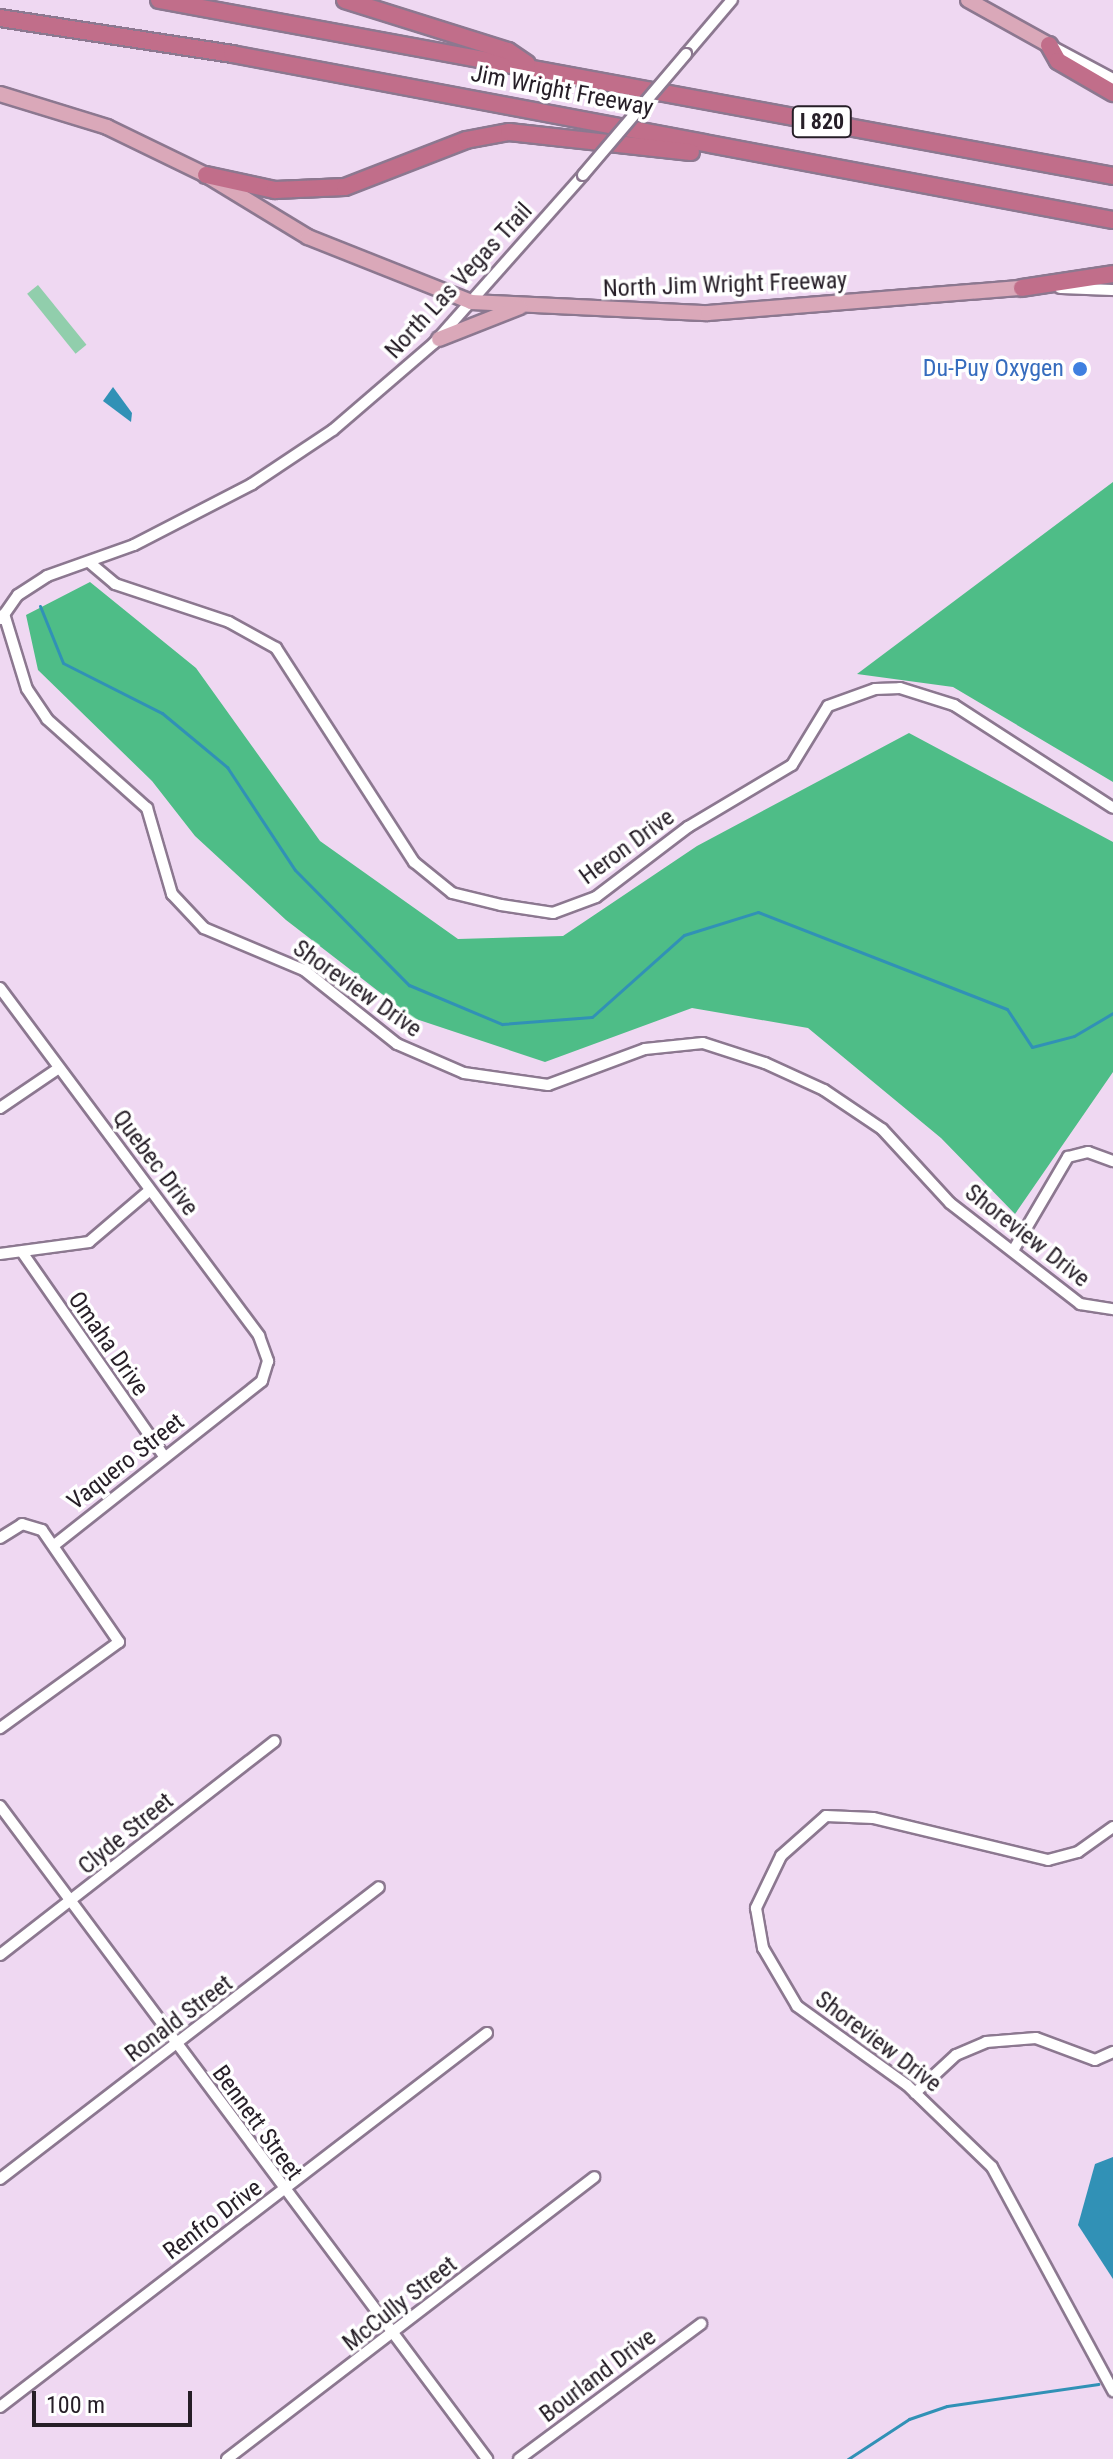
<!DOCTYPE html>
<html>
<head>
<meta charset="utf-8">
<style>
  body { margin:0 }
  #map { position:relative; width:1113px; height:2459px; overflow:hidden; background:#efd8f2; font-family:"Roboto Condensed",sans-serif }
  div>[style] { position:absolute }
  .green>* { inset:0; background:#91ceac; transform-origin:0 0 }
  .forest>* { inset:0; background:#4ebd87 }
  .water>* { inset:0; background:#3191b6 }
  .stream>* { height:3px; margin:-1.5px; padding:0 1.5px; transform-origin:1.5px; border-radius:1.5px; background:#3191b6 }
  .roads { filter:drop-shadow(2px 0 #8c7890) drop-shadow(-2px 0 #8c7890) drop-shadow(0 2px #8c7890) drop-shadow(0 -2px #8c7890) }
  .minor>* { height:10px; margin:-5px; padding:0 5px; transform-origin:5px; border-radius:5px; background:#fff }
  .major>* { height:14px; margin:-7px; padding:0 7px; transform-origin:7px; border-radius:7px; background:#daa8b9 }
  .highway>* { height:16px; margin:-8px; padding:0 8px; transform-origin:8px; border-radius:8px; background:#c16e8a }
  .bridges { filter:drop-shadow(2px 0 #8c7890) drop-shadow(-2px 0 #8c7890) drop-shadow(0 2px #8c7890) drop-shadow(0 -2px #8c7890) }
  .minor-bridge>* { height:10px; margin:-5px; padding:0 5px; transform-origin:5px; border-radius:5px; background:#fff }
  .dots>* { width:22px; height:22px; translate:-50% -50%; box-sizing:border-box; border:4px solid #fff; border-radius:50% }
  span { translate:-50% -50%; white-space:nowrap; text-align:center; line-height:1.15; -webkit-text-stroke:7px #fff; paint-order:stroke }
  .shield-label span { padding:2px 6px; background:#fff; border:2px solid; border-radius:6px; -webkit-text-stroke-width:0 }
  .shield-label { font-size:22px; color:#261e27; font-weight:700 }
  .street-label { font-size:24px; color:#261e27 }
  .shop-label { font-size:24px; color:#366cbe }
  .right { translate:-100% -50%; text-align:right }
  .scale { position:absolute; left:32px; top:2391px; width:160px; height:36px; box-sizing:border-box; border:4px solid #261e27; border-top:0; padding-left:10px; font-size:24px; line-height:28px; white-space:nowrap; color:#261e27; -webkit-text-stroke:6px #fff; paint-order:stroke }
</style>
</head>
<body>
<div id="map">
  <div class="green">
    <i style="left:38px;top:285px;width:77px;height:14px;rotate:51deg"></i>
  </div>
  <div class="forest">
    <i style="clip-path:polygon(1113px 482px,1113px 782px,953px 687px,857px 674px)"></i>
    <i style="clip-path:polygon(90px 582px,196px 668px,320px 841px,458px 939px,563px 936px,697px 846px,909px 733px,1113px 842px,1113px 1072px,1015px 1214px,941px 1138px,808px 1028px,692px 1008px,545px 1062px,413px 1018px,286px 920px,195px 836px,152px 781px,38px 670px,26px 615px)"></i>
  </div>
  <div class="water">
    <i style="clip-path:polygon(113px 387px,132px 413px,131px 422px,103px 401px)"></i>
    <i style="clip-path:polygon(1113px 2157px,1113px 2279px,1078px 2225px,1095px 2164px)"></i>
  </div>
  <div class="stream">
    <i style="left:40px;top:606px;width:61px;rotate:68deg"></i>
    <i style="left:63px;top:663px;width:111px;rotate:26.8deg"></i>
    <i style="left:162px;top:713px;width:85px;rotate:39.7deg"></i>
    <i style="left:227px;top:767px;width:123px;rotate:56.6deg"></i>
    <i style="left:295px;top:870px;width:162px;rotate:45.3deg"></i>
    <i style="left:409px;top:985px;width:101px;rotate:22.8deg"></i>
    <i style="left:502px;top:1024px;width:90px;rotate:-4.4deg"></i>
    <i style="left:592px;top:1017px;width:123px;rotate:-41.7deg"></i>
    <i style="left:684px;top:935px;width:77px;rotate:-17.3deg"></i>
    <i style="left:758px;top:912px;width:267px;rotate:21.3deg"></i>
    <i style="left:1007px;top:1009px;width:45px;rotate:56.7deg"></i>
    <i style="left:1032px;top:1047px;width:43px;rotate:-14.7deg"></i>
    <i style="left:1074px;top:1036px;width:45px;rotate:-30.5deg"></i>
    <i style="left:848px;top:2459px;width:73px;rotate:-33.3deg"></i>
    <i style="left:909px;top:2419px;width:40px;rotate:-18.9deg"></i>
    <i style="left:947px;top:2406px;width:153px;rotate:-8.3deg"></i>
  </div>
  <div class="roads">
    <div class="minor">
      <i style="left:1051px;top:46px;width:70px;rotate:28deg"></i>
      <i style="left:686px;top:54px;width:71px;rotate:-49.6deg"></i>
      <i style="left:1060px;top:288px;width:53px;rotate:2.2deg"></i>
      <i style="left:89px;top:562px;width:34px;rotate:40deg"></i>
      <i style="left:115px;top:584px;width:120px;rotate:18.4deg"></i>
      <i style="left:229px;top:622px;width:54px;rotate:29deg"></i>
      <i style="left:276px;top:648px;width:255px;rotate:57.2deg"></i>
      <i style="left:414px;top:862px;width:49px;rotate:39.2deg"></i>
      <i style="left:452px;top:893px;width:50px;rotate:13.8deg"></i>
      <i style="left:501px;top:905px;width:53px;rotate:8.7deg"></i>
      <i style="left:553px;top:913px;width:46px;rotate:-20.4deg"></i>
      <i style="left:596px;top:897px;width:116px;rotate:-37.3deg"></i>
      <i style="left:688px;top:827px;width:121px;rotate:-30.8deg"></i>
      <i style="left:792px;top:765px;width:69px;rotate:-58.6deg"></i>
      <i style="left:828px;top:706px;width:50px;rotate:-19.9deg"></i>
      <i style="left:875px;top:689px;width:25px;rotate:-2deg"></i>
      <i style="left:900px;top:688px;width:57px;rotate:17.5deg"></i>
      <i style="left:954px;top:705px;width:189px;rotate:32.9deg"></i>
      <i style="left:4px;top:614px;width:78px;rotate:73deg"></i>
      <i style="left:27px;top:689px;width:36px;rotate:56deg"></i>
      <i style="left:47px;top:719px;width:134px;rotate:41.7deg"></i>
      <i style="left:147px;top:808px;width:90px;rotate:73.8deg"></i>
      <i style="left:172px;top:894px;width:47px;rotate:46.7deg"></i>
      <i style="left:204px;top:928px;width:108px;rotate:22.8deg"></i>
      <i style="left:304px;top:970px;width:119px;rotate:38.5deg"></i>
      <i style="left:397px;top:1044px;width:73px;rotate:23.4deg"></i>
      <i style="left:464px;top:1073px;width:85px;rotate:8.1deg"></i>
      <i style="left:548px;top:1085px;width:103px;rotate:-20.4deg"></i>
      <i style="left:645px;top:1049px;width:58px;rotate:-5.9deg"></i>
      <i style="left:703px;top:1043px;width:65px;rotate:17.9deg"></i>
      <i style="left:765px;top:1063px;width:65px;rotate:24.6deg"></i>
      <i style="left:824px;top:1090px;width:70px;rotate:33.9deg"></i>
      <i style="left:882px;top:1129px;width:100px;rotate:47.4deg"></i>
      <i style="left:950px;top:1203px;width:165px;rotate:37.8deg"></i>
      <i style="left:1080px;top:1304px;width:33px;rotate:9deg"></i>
      <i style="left:1px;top:619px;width:29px;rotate:-55deg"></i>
      <i style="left:18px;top:595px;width:35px;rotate:-33deg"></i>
      <i style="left:47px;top:576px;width:92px;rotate:-19.6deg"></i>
      <i style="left:134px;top:545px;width:133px;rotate:-27.3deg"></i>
      <i style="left:252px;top:484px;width:97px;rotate:-33.7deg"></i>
      <i style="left:333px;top:430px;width:133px;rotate:-40.7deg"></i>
      <i style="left:434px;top:343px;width:225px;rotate:-48.4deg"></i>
      <i style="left:0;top:988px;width:434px;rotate:53.3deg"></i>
      <i style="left:259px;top:1336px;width:27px;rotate:70deg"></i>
      <i style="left:268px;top:1361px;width:21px;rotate:107deg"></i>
      <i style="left:262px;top:1381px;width:265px;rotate:141.7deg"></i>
      <i style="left:0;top:1108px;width:71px;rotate:-34.1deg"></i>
      <i style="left:1014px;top:1249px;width:107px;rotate:-59.6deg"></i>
      <i style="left:1068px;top:1157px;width:21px;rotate:-14deg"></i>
      <i style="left:1088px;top:1152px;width:27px;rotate:20deg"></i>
      <i style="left:22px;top:1252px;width:249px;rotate:55.2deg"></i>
      <i style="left:0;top:1254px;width:90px;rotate:-7.7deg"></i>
      <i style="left:89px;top:1242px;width:80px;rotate:-40.4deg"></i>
      <i style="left:0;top:1538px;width:26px;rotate:-32deg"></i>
      <i style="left:22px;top:1524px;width:21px;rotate:17deg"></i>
      <i style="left:42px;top:1530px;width:136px;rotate:55.5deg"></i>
      <i style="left:119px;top:1642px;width:147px;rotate:144.1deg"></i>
      <i style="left:0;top:1806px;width:815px;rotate:53.28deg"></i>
      <i style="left:1113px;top:1827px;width:43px;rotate:144.5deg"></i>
      <i style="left:1078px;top:1852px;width:31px;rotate:165deg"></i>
      <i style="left:1048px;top:1860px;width:180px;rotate:-166.5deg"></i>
      <i style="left:873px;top:1818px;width:47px;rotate:-177.6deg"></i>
      <i style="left:826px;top:1816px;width:60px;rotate:138.4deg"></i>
      <i style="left:781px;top:1856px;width:58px;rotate:115.7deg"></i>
      <i style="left:756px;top:1908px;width:41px;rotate:80.1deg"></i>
      <i style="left:763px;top:1948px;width:67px;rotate:59.6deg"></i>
      <i style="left:797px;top:2006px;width:135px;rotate:35.7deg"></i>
      <i style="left:907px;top:2085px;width:118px;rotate:44deg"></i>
      <i style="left:992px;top:2167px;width:255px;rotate:61.6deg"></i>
      <i style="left:0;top:1955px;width:348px;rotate:-37.9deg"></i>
      <i style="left:915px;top:2093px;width:56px;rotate:-42.8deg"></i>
      <i style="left:956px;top:2055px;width:33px;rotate:-23deg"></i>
      <i style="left:986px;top:2042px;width:50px;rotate:-4.6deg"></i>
      <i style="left:1036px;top:2038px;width:63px;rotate:20.4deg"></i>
      <i style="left:1095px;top:2060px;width:20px;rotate:-24deg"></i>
      <i style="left:0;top:2179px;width:478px;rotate:-37.6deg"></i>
      <i style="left:0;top:2407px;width:614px;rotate:-37.52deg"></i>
      <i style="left:227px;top:2459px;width:463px;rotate:-37.5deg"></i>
      <i style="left:519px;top:2459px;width:227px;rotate:-36.6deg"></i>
    </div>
    <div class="major">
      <i style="left:968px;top:0;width:93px;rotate:29.1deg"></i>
      <i style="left:0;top:94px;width:112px;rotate:17.1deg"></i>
      <i style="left:107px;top:127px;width:110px;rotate:25.9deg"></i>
      <i style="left:206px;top:175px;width:119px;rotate:31.3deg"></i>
      <i style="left:308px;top:237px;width:175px;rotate:21.7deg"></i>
      <i style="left:471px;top:302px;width:237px;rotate:2.7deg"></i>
      <i style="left:708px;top:313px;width:315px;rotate:-4.6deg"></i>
      <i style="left:439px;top:339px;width:87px;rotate:-21.6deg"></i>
    </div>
    <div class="highway">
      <i style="left:159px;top:0;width:970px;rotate:10.45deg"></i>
      <i style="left:345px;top:0;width:171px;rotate:17.4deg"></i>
      <i style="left:508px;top:51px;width:23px;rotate:34deg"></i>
      <i style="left:0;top:18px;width:235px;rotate:8.8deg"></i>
      <i style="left:232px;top:54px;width:897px;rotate:10.67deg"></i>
      <i style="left:1049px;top:45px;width:18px;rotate:61deg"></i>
      <i style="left:1058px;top:61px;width:64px;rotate:30.2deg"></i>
      <i style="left:206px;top:175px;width:71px;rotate:12.3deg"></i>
      <i style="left:275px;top:190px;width:70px;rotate:-2.5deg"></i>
      <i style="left:345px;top:187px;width:130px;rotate:-21.2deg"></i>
      <i style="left:466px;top:140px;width:44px;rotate:-10.5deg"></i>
      <i style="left:509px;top:132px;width:183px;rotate:6.3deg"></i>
      <i style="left:1022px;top:288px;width:92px;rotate:-8.7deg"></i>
    </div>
  </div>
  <div class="bridges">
    <div class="minor-bridge">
      <i style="left:583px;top:175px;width:159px;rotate:-49.6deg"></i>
    </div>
  </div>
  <div class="dots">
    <i style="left:1080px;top:369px;background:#3f7fe0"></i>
  </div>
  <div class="shield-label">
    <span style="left:822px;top:122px">I 820</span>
  </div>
  <div class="street-label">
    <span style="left:562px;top:91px;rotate:11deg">Jim Wright Freeway</span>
    <span style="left:459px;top:281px;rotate:-47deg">North Las Vegas Trail</span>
    <span style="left:725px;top:285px;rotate:-2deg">North Jim Wright Freeway</span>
    <span style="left:627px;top:847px;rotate:-36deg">Heron Drive</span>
    <span style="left:357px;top:989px;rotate:35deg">Shoreview Drive</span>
    <span style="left:155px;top:1163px;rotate:53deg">Quebec Drive</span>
    <span style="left:1027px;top:1236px;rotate:38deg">Shoreview Drive</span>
    <span style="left:108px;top:1344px;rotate:55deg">Omaha Drive</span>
    <span style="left:126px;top:1462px;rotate:-38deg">Vaquero Street</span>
    <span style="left:126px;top:1834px;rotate:-39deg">Clyde Street</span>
    <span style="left:179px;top:2019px;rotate:-37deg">Ronald Street</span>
    <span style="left:878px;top:2042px;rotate:37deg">Shoreview Drive</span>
    <span style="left:257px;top:2123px;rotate:54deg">Bennett Street</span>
    <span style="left:213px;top:2220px;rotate:-37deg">Renfro Drive</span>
    <span style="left:400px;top:2304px;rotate:-38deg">McCully Street</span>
    <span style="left:598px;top:2376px;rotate:-37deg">Bourland Drive</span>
  </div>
  <div class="shop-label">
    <span class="right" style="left:1064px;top:369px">Du-Puy Oxygen</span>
  </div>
  <div class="scale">100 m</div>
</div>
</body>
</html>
